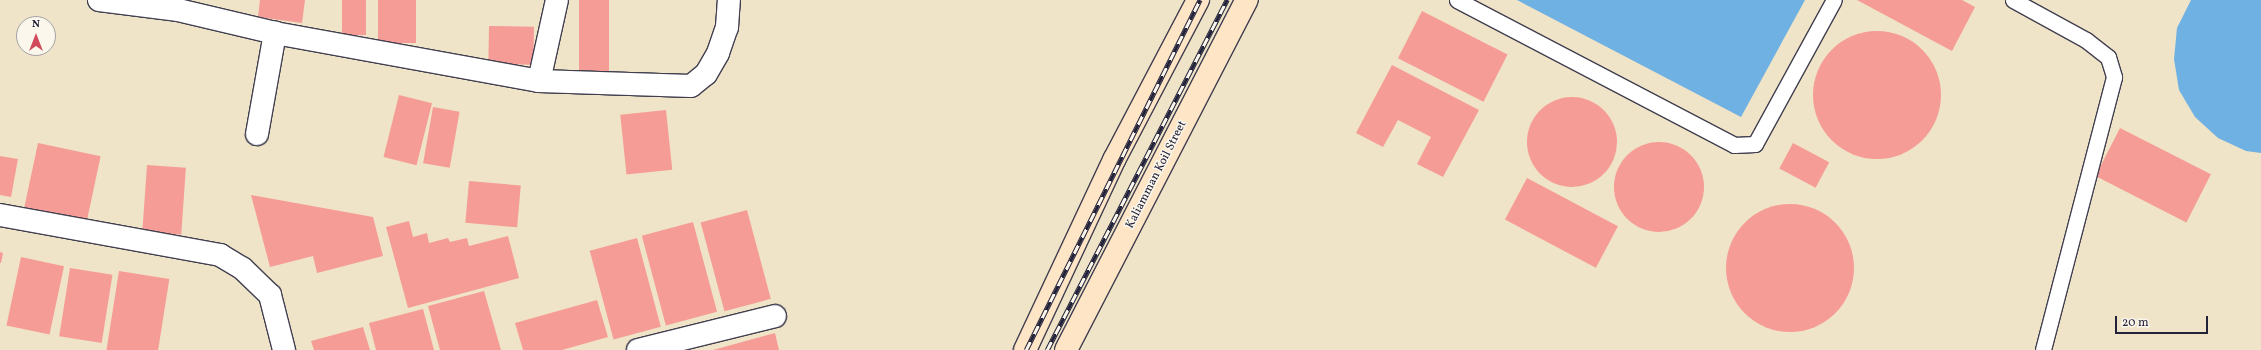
<!DOCTYPE html>
<html>
<head>
<meta charset="utf-8">
<style>
  body { margin:0 }
  #map { position:relative; width:2261px; height:350px; overflow:hidden; background:#efe4c7; font-family:Vollkorn,serif }
  div>[style] { position:absolute }
  .water>* { inset:0; background:#6fb1e3 }
  .building>* { inset:0; background:#f69c96; transform-origin:0 0 }
  .round { border-radius:50% }
  .roads { filter:drop-shadow(1px 0 #413f50) drop-shadow(-1px 0 #413f50) drop-shadow(0 1px #413f50) drop-shadow(0 -1px #413f50) }
  .lane>* { height:15px; margin:-7.5px; padding:0 7.5px; transform-origin:7.5px; border-radius:7.5px; background:#fff }
  .street>* { height:22px; margin:-11px; padding:0 11px; transform-origin:11px; border-radius:11px; background:#fff }
  .secondary>* { height:22px; margin:-11px; padding:0 11px; transform-origin:11px; border-radius:11px; background:#fde5c5 }
  .rail>* { height:4.5px; margin-top:-2.25px; transform-origin:0; background:repeating-linear-gradient(90deg,#fbf7ec 0 9px,#22223b 0 18px); box-sizing:border-box; border-block:1px solid #22223b }
  span { translate:-50% -50%; white-space:nowrap; text-align:center; line-height:1.15; -webkit-text-stroke:3px #fbf7ec; paint-order:stroke }
  .street-label { font-size:12px; color:#22223b }
  .north { position:absolute; left:16px; top:16px; width:40px; height:40px; box-sizing:border-box; background:#fbf7ec; border:1px solid #a4a2a5; border-radius:50%; rotate:0deg; font-size:11px; font-weight:700; line-height:16px; text-align:center; color:#22223b }
  .north::after { content:''; display:block; margin:auto; width:14px; height:18px; background:#d1495b; clip-path:polygon(50% 0,100% 100%,50% 72%,0 100%) }
  .scale { position:absolute; left:2115px; top:316px; width:93px; height:18px; box-sizing:border-box; border:2px solid #22223b; border-top:0; padding-left:5px; font-size:12px; line-height:14px; white-space:nowrap; color:#22223b; -webkit-text-stroke:3px #fbf7ec; paint-order:stroke }
</style>
</head>
<body>
<div id="map">
  <div class="water">
    <i style="clip-path:polygon(1517px 0,1805px 0,1741px 117px)"></i>
    <i style="clip-path:polygon(2191px 0,2261px 0,2261px 153px,2246px 151px,2218px 138px,2195px 117px,2179px 90px,2174px 59px,2177px 28px)"></i>
  </div>
  <div class="building">
    <i style="clip-path:polygon(260px 0,305px 0,302px 23px,258px 17px)"></i>
    <i style="left:342px;top:0;width:24px;height:35px"></i>
    <i style="left:378px;top:0;width:38px;height:43px"></i>
    <i style="left:579px;top:0;width:30px;height:71px"></i>
    <i style="clip-path:polygon(1857px 0,1962px 0,1975px 7px,1952px 51px)"></i>
    <i style="left:1422px;top:11px;width:96px;height:53px;rotate:27deg"></i>
    <i style="left:489px;top:26px;width:45px;height:38px;rotate:1deg"></i>
    <i class="round" style="left:1813px;top:31px;width:128px;height:128px"></i>
    <i style="clip-path:polygon(1392px 65px,1479px 110px,1443px 177px,1417px 164px,1431px 137px,1398px 120px,1383px 147px,1356px 133px)"></i>
    <i style="left:399px;top:95px;width:34px;height:64px;rotate:14deg"></i>
    <i class="round" style="left:1527px;top:97px;width:90px;height:90px"></i>
    <i style="left:433px;top:107px;width:27px;height:57px;rotate:10deg"></i>
    <i style="left:666px;top:110px;width:60px;height:46px;rotate:84deg"></i>
    <i style="left:2120px;top:128px;width:102px;height:54px;rotate:27deg"></i>
    <i class="round" style="left:1614px;top:142px;width:90px;height:90px"></i>
    <i style="left:38px;top:143px;width:64px;height:72px;rotate:12deg"></i>
    <i style="left:1793px;top:143px;width:41px;height:29px;rotate:28deg"></i>
    <i style="clip-path:polygon(0 156px,18px 159px,11px 197px,0 195px)"></i>
    <i style="left:147px;top:165px;width:39px;height:67px;rotate:4deg"></i>
    <i style="left:1527px;top:178px;width:103px;height:47px;rotate:28deg"></i>
    <i style="left:469px;top:181px;width:52px;height:42px;rotate:5deg"></i>
    <i style="clip-path:polygon(251px 195px,373px 217px,383px 256px,317px 273px,313px 256px,270px 267px)"></i>
    <i class="round" style="left:1726px;top:204px;width:128px;height:128px"></i>
    <i style="left:747px;top:210px;width:92px;height:48px;rotate:75deg"></i>
    <i style="clip-path:polygon(409px 221px,413px 237px,427px 233px,429px 243px,448px 238px,450px 242px,467px 238px,469px 246px,508px 236px,519px 278px,408px 308px,386px 227px)"></i>
    <i style="left:693px;top:222px;width:93px;height:53px;rotate:75deg"></i>
    <i style="left:637px;top:238px;width:92px;height:49px;rotate:75deg"></i>
    <i style="clip-path:polygon(0 252px,3px 253px,1px 263px,0 263px)"></i>
    <i style="left:21px;top:257px;width:44px;height:70px;rotate:12deg"></i>
    <i style="left:70px;top:268px;width:43px;height:69px;rotate:9deg"></i>
    <i style="left:119px;top:271px;width:51px;height:80px;rotate:9deg"></i>
    <i style="clip-path:polygon(484px 291px,501px 350px,440px 350px,428px 306px)"></i>
    <i style="clip-path:polygon(597px 300px,608px 337px,562px 350px,523px 350px,515px 323px)"></i>
    <i style="clip-path:polygon(423px 309px,434px 350px,376px 350px,369px 323px)"></i>
    <i style="clip-path:polygon(363px 327px,370px 350px,314px 350px,311px 341px)"></i>
    <i style="clip-path:polygon(775px 333px,779px 350px,713px 350px)"></i>
  </div>
  <div class="roads">
    <div class="lane">
      <i style="left:1457px;top:0;width:313px;rotate:27.6deg"></i>
      <i style="left:1734px;top:145px;width:21px;rotate:-3deg"></i>
      <i style="left:1755px;top:144px;width:164px;rotate:-61.3deg"></i>
      <i style="left:2013px;top:0;width:83px;rotate:28.7deg"></i>
      <i style="left:2086px;top:40px;width:28px;rotate:38deg"></i>
      <i style="left:2108px;top:57px;width:21px;rotate:73deg"></i>
      <i style="left:2114px;top:77px;width:282px;rotate:104.6deg"></i>
    </div>
    <div class="street">
      <i style="left:99px;top:0;width:80px;rotate:7.2deg"></i>
      <i style="left:178px;top:10px;width:100px;rotate:13.3deg"></i>
      <i style="left:275px;top:33px;width:268px;rotate:10.3deg"></i>
      <i style="left:539px;top:81px;width:152px;rotate:1.9deg"></i>
      <i style="left:691px;top:86px;width:19px;rotate:-39deg"></i>
      <i style="left:706px;top:74px;width:24px;rotate:-60deg"></i>
      <i style="left:718px;top:53px;width:28px;rotate:-71deg"></i>
      <i style="left:727px;top:27px;width:27px;rotate:-86deg"></i>
      <i style="left:539px;top:81px;width:83px;rotate:-77.5deg"></i>
      <i style="left:257px;top:134px;width:103px;rotate:-79.9deg"></i>
      <i style="left:0;top:215px;width:224px;rotate:10.3deg"></i>
      <i style="left:220px;top:255px;width:26px;rotate:31deg"></i>
      <i style="left:242px;top:268px;width:39px;rotate:44deg"></i>
      <i style="left:270px;top:295px;width:57px;rotate:75.7deg"></i>
      <i style="left:638px;top:350px;width:141px;rotate:-13.9deg"></i>
    </div>
    <div class="secondary">
      <i style="left:1025px;top:350px;width:210px;rotate:-64.9deg"></i>
      <i style="left:1114px;top:160px;width:181px;rotate:-62.3deg"></i>
      <i style="left:1066px;top:350px;width:394px;rotate:-62.7deg"></i>
    </div>
  </div>
  <div class="rail">
    <i style="left:1026px;top:350px;width:391px;rotate:-63.6deg"></i>
    <i style="left:1047px;top:350px;width:394px;rotate:-62.8deg"></i>
  </div>
  <div class="street-label">
    <span style="left:1157px;top:175px;rotate:-63deg">Kaliamman Koil Street</span>
  </div>
  <div class="north">N</div>
  <div class="scale">20 m</div>
</div>
</body>
</html>
